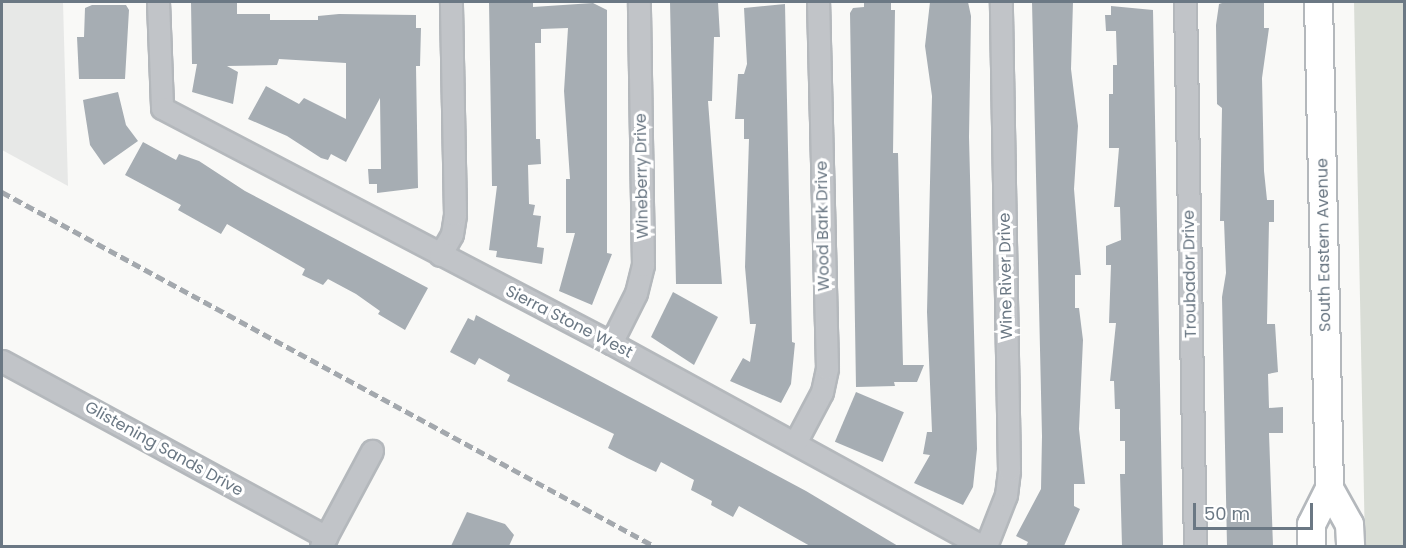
<!DOCTYPE html>
<html>
<head>
<meta charset="utf-8">
<style>
  body { margin:0 }
  #map { position:relative; width:1406px; height:548px; overflow:hidden; background:#f9f9f7; font-family:Poppins,sans-serif }
  div>[style] { position:absolute }
  .built>* { inset:0; background:#e7e8e7 }
  .green>* { inset:0; background:#d9ddd6 }
  .building>* { inset:0; background:#a6adb3; transform-origin:0 0 }
  .roads { filter:drop-shadow(2px 0 #b4b8bc) drop-shadow(-2px 0 #b4b8bc) drop-shadow(0 2px #b4b8bc) drop-shadow(0 -2px #b4b8bc) }
  .minor>* { height:21px; margin:-10.5px; padding:0 10.5px; transform-origin:10.5px; border-radius:10.5px; background:#c1c4c8 }
  .major>* { height:27px; margin:-13.5px; padding:0 13.5px; transform-origin:13.5px; border-radius:13.5px; background:#fff }
  .rail>* { height:4.5px; margin-top:-2.25px; transform-origin:0; background:repeating-linear-gradient(90deg,#a3a8ad 0 9px,transparent 0 13.5px) }
  span { translate:-50% -50%; white-space:nowrap; text-align:center; line-height:1.15; -webkit-text-stroke:6px #fff; paint-order:stroke }
  .street-label { font-size:16px; color:#6b7884 }
  .frame { position:absolute; inset:0; border:3px solid #6b7884; pointer-events:none }
  .scale { position:absolute; left:1193px; top:503px; width:120px; height:27px; box-sizing:border-box; border:3px solid #6b7884; border-top:0; padding-left:8px; font-size:18px; line-height:21px; white-space:nowrap; color:#6b7884; -webkit-text-stroke:4px #fff; paint-order:stroke }
</style>
</head>
<body>
<div id="map">
  <div class="built">
    <i style="clip-path:polygon(2px 2px,63px 2px,68px 186px,2px 150px)"></i>
  </div>
  <div class="green">
    <i style="clip-path:polygon(1354px 2px,1404px 2px,1404px 546px,1365px 546px)"></i>
  </div>
  <div class="building">
    <i style="clip-path:polygon(191px 2px,237px 2px,237px 14px,270px 14px,270px 20px,318px 20px,318px 16px,339px 14px,416px 15px,416px 28px,421px 28px,420px 66px,416px 66px,418px 188px,377px 193px,377px 184px,369px 184px,368px 169px,381px 169px,380px 98px,346px 162px,331px 154px,328px 160px,321px 158px,287px 136px,248px 119px,266px 86px,299px 104px,304px 98px,346px 119px,346px 63px,279px 59px,277px 65px,227px 66px,238px 72px,233px 104px,192px 92px,197px 64px,192px 64px)"></i>
    <i style="clip-path:polygon(489px 2px,533px 2px,533px 7px,593px 3px,607px 10px,607px 253px,612px 254px,592px 305px,559px 291px,575px 233px,566px 233px,566px 179px,570px 179px,564px 91px,568px 28px,541px 29px,541px 43px,535px 43px,536px 139px,540px 139px,541px 164px,528px 165px,529px 204px,535px 205px,533px 215px,541px 216px,537px 247px,544px 248px,542px 264px,496px 257px,497px 251px,489px 250px,497px 186px,492px 186px)"></i>
    <i style="clip-path:polygon(670px 2px,718px 2px,720px 37px,714px 37px,712px 101px,708px 101px,722px 284px,676px 284px)"></i>
    <i style="clip-path:polygon(864px 2px,891px 2px,891px 10px,895px 10px,893px 153px,898px 153px,903px 365px,924px 365px,917px 382px,894px 382px,895px 386px,856px 387px,850px 13px,853px 8px,864px 7px)"></i>
    <i style="clip-path:polygon(930px 2px,968px 2px,971px 16px,969px 137px,977px 449px,973px 487px,963px 505px,914px 483px,930px 455px,923px 454px,927px 432px,932px 432px,927px 312px,932px 96px,925px 46px)"></i>
    <i style="clip-path:polygon(1032px 2px,1073px 2px,1071px 69px,1078px 126px,1074px 189px,1081px 275px,1075px 275px,1075px 308px,1079px 308px,1083px 340px,1079px 429px,1085px 484px,1074px 484px,1074px 506px,1080px 509px,1064px 546px,1026px 546px,1028px 542px,1016px 536px,1041px 489px,1042px 436px)"></i>
    <i style="clip-path:polygon(1225px 2px,1264px 2px,1264px 28px,1269px 28px,1262px 78px,1264px 171px,1267px 200px,1274px 200px,1274px 222px,1269px 222px,1267px 324px,1275px 324px,1278px 372px,1268px 374px,1269px 408px,1283px 407px,1283px 433px,1269px 433px,1273px 546px,1227px 546px,1222px 297px,1226px 273px,1224px 221px,1220px 221px,1222px 108px,1217px 104px,1216px 25px,1219px 4px)"></i>
    <i style="clip-path:polygon(785px 4px,792px 342px,795px 343px,791px 384px,781px 403px,730px 381px,743px 358px,750px 362px,756px 324px,750px 324px,745px 267px,749px 139px,744px 139px,744px 119px,735px 119px,738px 74px,744px 74px,747px 64px,744px 8px)"></i>
    <i style="clip-path:polygon(92px 5px,126px 5px,129px 10px,125px 79px,79px 79px,77px 37px,84px 37px,85px 8px)"></i>
    <i style="clip-path:polygon(1111px 6px,1153px 10px,1163px 546px,1122px 546px,1120px 474px,1125px 474px,1125px 441px,1120px 441px,1120px 409px,1115px 409px,1114px 381px,1110px 381px,1116px 323px,1109px 323px,1111px 265px,1106px 265px,1106px 246px,1121px 240px,1120px 207px,1114px 207px,1119px 148px,1109px 148px,1109px 94px,1113px 94px,1113px 65px,1117px 65px,1116px 31px,1106px 31px,1105px 15px,1111px 15px)"></i>
    <i style="clip-path:polygon(118px 92px,126px 125px,138px 141px,104px 165px,90px 145px,83px 100px)"></i>
    <i style="clip-path:polygon(143px 142px,176px 160px,179px 154px,199px 161px,245px 191px,428px 288px,405px 330px,378px 314px,380px 311px,356px 294px,328px 279px,323px 285px,302px 275px,305px 269px,227px 224px,221px 234px,178px 210px,181px 205px,125px 175px)"></i>
    <i style="clip-path:polygon(673px 292px,718px 317px,694px 365px,651px 337px)"></i>
    <i style="clip-path:polygon(476px 315px,806px 491px,898px 546px,810px 546px,739px 506px,733px 517px,711px 505px,712px 501px,691px 490px,694px 480px,661px 462px,656px 472px,627px 458px,608px 448px,614px 434px,507px 381px,510px 375px,479px 358px,475px 365px,450px 352px,468px 318px,474px 321px)"></i>
    <i style="left:856px;top:392px;width:52px;height:54px;rotate:23deg"></i>
    <i style="clip-path:polygon(467px 512px,505px 524px,514px 535px,509px 546px,451px 546px)"></i>
  </div>
  <div class="roads">
    <div class="minor">
      <i style="left:158px;top:2px;width:106px;rotate:87.8deg"></i>
      <i style="left:162px;top:108px;width:507px;rotate:27.63deg"></i>
      <i style="left:611px;top:343px;width:423px;rotate:28.7deg"></i>
      <i style="left:1185px;top:2px;width:544px;rotate:88.95deg"></i>
      <i style="left:440px;top:255px;width:24px;rotate:-60deg"></i>
      <i style="left:452px;top:234px;width:20px;rotate:-81deg"></i>
      <i style="left:455px;top:214px;width:212px;rotate:-91.1deg"></i>
      <i style="left:611px;top:343px;width:56px;rotate:-63.4deg"></i>
      <i style="left:636px;top:293px;width:29px;rotate:-76deg"></i>
      <i style="left:643px;top:265px;width:263px;rotate:-90.9deg"></i>
      <i style="left:2px;top:361px;width:369px;rotate:28.5deg"></i>
      <i style="left:795px;top:443px;width:58px;rotate:-62.1deg"></i>
      <i style="left:822px;top:392px;width:25px;rotate:-78deg"></i>
      <i style="left:827px;top:368px;width:366px;rotate:-91.4deg"></i>
      <i style="left:321px;top:546px;width:108px;rotate:-61.8deg"></i>
      <i style="left:986px;top:546px;width:55px;rotate:-68.6deg"></i>
      <i style="left:1006px;top:495px;width:25px;rotate:-83deg"></i>
      <i style="left:1009px;top:470px;width:468px;rotate:-91deg"></i>
    </div>
    <div class="major">
      <i style="left:1318px;top:2px;width:486px;rotate:88.7deg"></i>
      <i style="left:1329px;top:488px;width:41px;rotate:60.9deg"></i>
      <i style="left:1349px;top:524px;width:22px;rotate:87deg"></i>
      <i style="left:1311px;top:546px;width:22px;rotate:-90deg"></i>
      <i style="left:1311px;top:524px;width:40px;rotate:-63.4deg"></i>
    </div>
  </div>
  <div class="rail">
    <i style="left:2px;top:192px;width:742px;rotate:28.5deg"></i>
  </div>
  <div class="street-label">
    <span style="left:642px;top:176px;rotate:-91deg">Wineberry Drive</span>
    <span style="left:823px;top:226px;rotate:-91deg">Wood Bark Drive</span>
    <span style="left:1324px;top:245px;rotate:-91deg">South Eastern Avenue</span>
    <span style="left:1190px;top:274px;rotate:-91deg">Troubador Drive</span>
    <span style="left:1006px;top:276px;rotate:-91deg">Wine River Drive</span>
    <span style="left:569px;top:322px;rotate:27deg">Sierra Stone West</span>
    <span style="left:164px;top:449px;rotate:29deg">Glistening Sands Drive</span>
  </div>
  <div class="frame"></div>
  <div class="scale">50 m</div>
</div>
</body>
</html>
